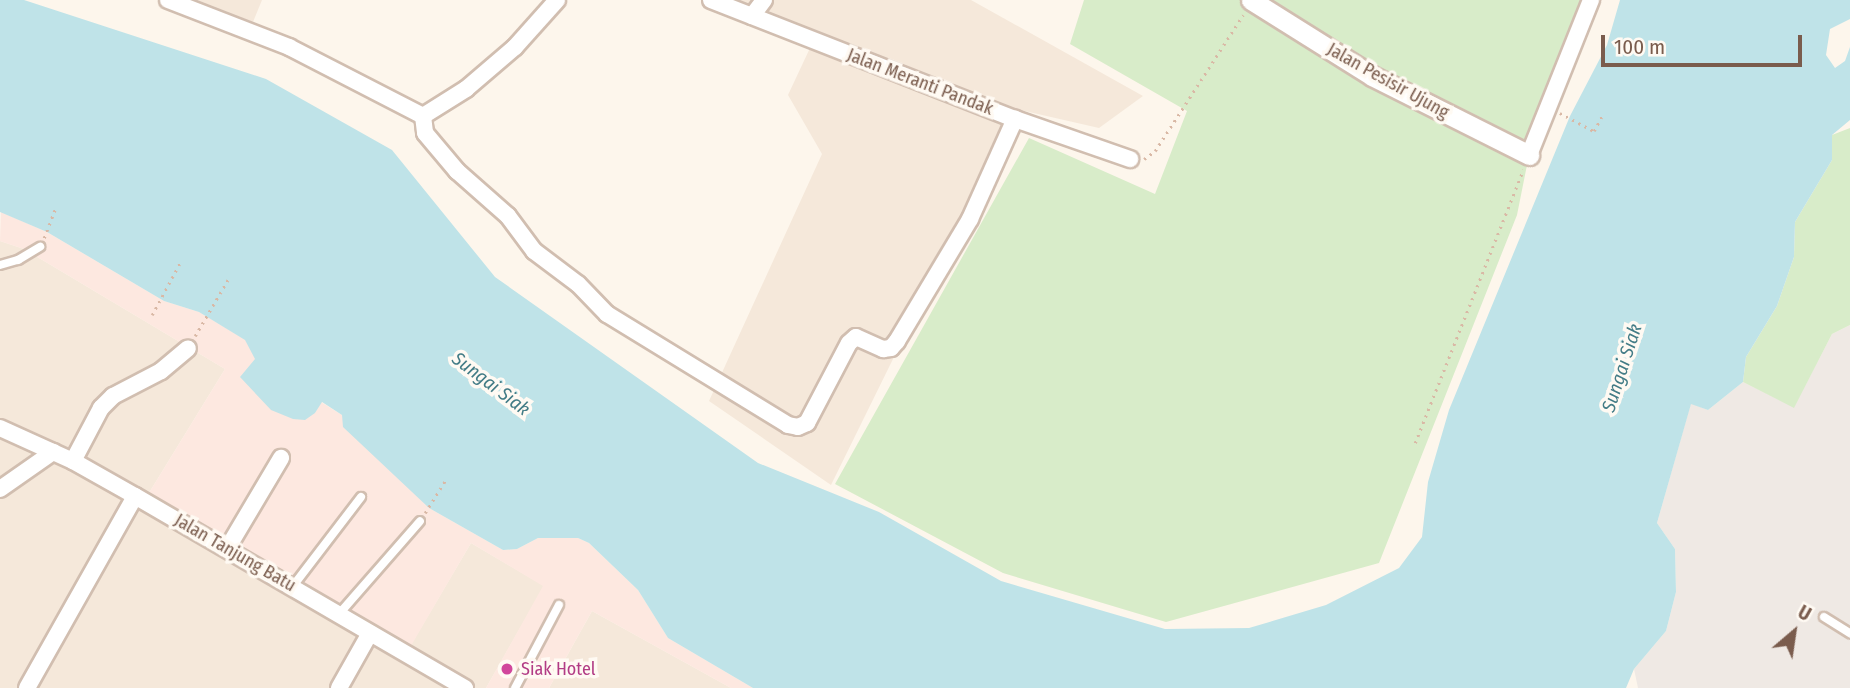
<!DOCTYPE html>
<html>
<head>
<meta charset="utf-8">
<style>
  body { margin:0 }
  #map { position:relative; width:1850px; height:688px; overflow:hidden; background:#fdf6ec; font-family:"Fira Sans Condensed",sans-serif }
  div>[style] { position:absolute }
  .residential>* { inset:0; background:#f5e8da }
  .commercial>* { inset:0; background:#fde8e0 }
  .industrial>* { inset:0; background:#efe9e4 }
  .green>* { inset:0; background:#d8ecc9 }
  .water>* { inset:0; background:#bfe3e8 }
  .path>* { height:2.5px; margin-top:-1.25px; transform-origin:0; background:repeating-linear-gradient(90deg,#d9b8a5 0 2px,transparent 0 7px) }
  .roads { filter:drop-shadow(2px 0 #d1beb0) drop-shadow(-2px 0 #d1beb0) drop-shadow(0 2px #d1beb0) drop-shadow(0 -2px #d1beb0) }
  .service>* { height:8px; margin:-4px; padding:0 4px; transform-origin:4px; border-radius:4px; background:#fff }
  .minor>* { height:16px; margin:-8px; padding:0 8px; transform-origin:8px; border-radius:8px; background:#fff }
  .tertiary>* { height:19px; margin:-9.5px; padding:0 9.5px; transform-origin:9.5px; border-radius:9.5px; background:#fff }
  .dots>* { width:19px; height:19px; translate:-50% -50%; box-sizing:border-box; border:4px solid #fffaf3; border-radius:50% }
  span { translate:-50% -50%; white-space:nowrap; text-align:center; line-height:1.15; -webkit-text-stroke:7px #fffaf3; paint-order:stroke }
  .street-label { font-size:18px; color:#7a5c4d }
  .hotel-label { font-size:18px; color:#b23c85 }
  .left { translate:0 -50%; text-align:left }
  .water-label { font-size:19px; color:#437c86; font-style:italic }
  .north { position:absolute; left:1759px; top:597px; width:70px; height:70px; -webkit-text-stroke:5px #fffaf3; paint-order:stroke; rotate:29deg; font-size:19px; font-weight:700; line-height:28px; text-align:center; color:#7a5c4d }
  .north::after { content:''; display:block; margin:auto; width:24px; height:32px; background:#7a5c4d; clip-path:polygon(50% 0,100% 100%,50% 72%,0 100%) }
  .scale { position:absolute; left:1601px; top:35px; width:201px; height:32px; box-sizing:border-box; border:4px solid #7a5c4d; border-top:0; padding-left:9px; font-size:21px; line-height:24px; white-space:nowrap; color:#7a5c4d; -webkit-text-stroke:5px #fffaf3; paint-order:stroke }
</style>
</head>
<body>
<div id="map">
  <div class="residential">
    <i style="clip-path:polygon(192px 0,262px 0,253px 22px)"></i>
    <i style="clip-path:polygon(704px 0,971px 0,1143px 96px,1099px 128px,1016px 109px,831px 485px,709px 401px,822px 154px,788px 95px,810px 48px)"></i>
    <i style="clip-path:polygon(0 241px,24px 249px,225px 369px,144px 501px,405px 655px,471px 543px,544px 586px,486px 688px,0 688px)"></i>
    <i style="clip-path:polygon(592px 611px,731px 688px,549px 688px)"></i>
  </div>
  <div class="commercial">
    <i style="clip-path:polygon(1px 212px,47px 232px,164px 301px,199px 312px,246px 340px,256px 359px,315px 413px,321px 402px,342px 415px,429px 508px,503px 550px,517px 549px,538px 538px,578px 538px,589px 543px,638px 590px,668px 638px,753px 688px,731px 688px,592px 611px,549px 688px,486px 688px,543px 586px,471px 543px,405px 656px,144px 501px,225px 369px,24px 249px,0 241px)"></i>
  </div>
  <div class="industrial">
    <i style="clip-path:polygon(1850px 325px,1850px 688px,1638px 688px,1634px 669px,1666px 631px,1676px 592px,1675px 549px,1657px 523px,1691px 403px,1708px 410px,1743px 382px,1794px 407px,1832px 334px)"></i>
  </div>
  <div class="green">
    <i style="clip-path:polygon(1084px 0,1591px 0,1529px 155px,1517px 215px,1379px 563px,1166px 622px,1003px 573px,835px 484px,1029px 138px,1155px 194px,1187px 111px,1070px 44px)"></i>
    <i style="clip-path:polygon(1850px 128px,1850px 325px,1832px 334px,1794px 408px,1743px 382px,1746px 357px,1777px 306px,1794px 257px,1795px 222px,1832px 160px,1832px 135px)"></i>
  </div>
  <div class="water">
    <i style="clip-path:polygon(0 0,24px 0,266px 79px,392px 150px,495px 277px,758px 463px,879px 512px,1001px 581px,1165px 629px,1249px 628px,1326px 605px,1399px 568px,1422px 537px,1428px 482px,1449px 410px,1570px 116px,1607px 45px,1620px 0,1850px 0,1850px 19px,1830px 29px,1826px 55px,1835px 68px,1845px 61px,1850px 47px,1850px 120px,1832px 135px,1832px 160px,1795px 222px,1794px 257px,1777px 306px,1746px 357px,1743px 382px,1708px 410px,1691px 404px,1657px 523px,1675px 549px,1676px 592px,1666px 631px,1634px 669px,1626px 688px,753px 688px,668px 638px,638px 590px,589px 543px,578px 538px,538px 538px,517px 549px,503px 550px,429px 508px,343px 427px,342px 415px,322px 402px,315px 413px,305px 420px,293px 419px,271px 410px,240px 377px,255px 359px,245px 340px,199px 312px,164px 301px,47px 232px,0 212px)"></i>
  </div>
  <div class="path">
    <i style="left:1560px;top:113px;width:38px;rotate:28deg"></i>
    <i style="left:1594px;top:131px;width:17px;rotate:-62deg"></i>
    <i style="left:1144px;top:159px;width:14px;rotate:-36deg"></i>
    <i style="left:1155px;top:151px;width:162px;rotate:-57.1deg"></i>
    <i style="left:44px;top:238px;width:31px;rotate:-69deg"></i>
    <i style="left:152px;top:315px;width:61px;rotate:-61.8deg"></i>
    <i style="left:195px;top:336px;width:69px;rotate:-59.7deg"></i>
    <i style="left:1415px;top:443px;width:294px;rotate:-68.4deg"></i>
    <i style="left:425px;top:513px;width:40px;rotate:-58deg"></i>
  </div>
  <div class="roads">
    <div class="service">
      <i style="left:0;top:265px;width:19px;rotate:-16deg"></i>
      <i style="left:18px;top:260px;width:26px;rotate:-31deg"></i>
      <i style="left:293px;top:586px;width:112px;rotate:-52.6deg"></i>
      <i style="left:339px;top:614px;width:123px;rotate:-48.9deg"></i>
      <i style="left:1824px;top:617px;width:31px;rotate:32deg"></i>
      <i style="left:515px;top:688px;width:94px;rotate:-62.1deg"></i>
    </div>
    <div class="minor">
      <i style="left:168px;top:0;width:130px;rotate:21.2deg"></i>
      <i style="left:289px;top:47px;width:151px;rotate:27.2deg"></i>
      <i style="left:711px;top:0;width:326px;rotate:21.4deg"></i>
      <i style="left:1015px;top:119px;width:122px;rotate:19.2deg"></i>
      <i style="left:752px;top:16px;width:20px;rotate:-53deg"></i>
      <i style="left:423px;top:116px;width:17px;rotate:83deg"></i>
      <i style="left:425px;top:133px;width:50px;rotate:49.9deg"></i>
      <i style="left:457px;top:171px;width:68px;rotate:41.4deg"></i>
      <i style="left:508px;top:216px;width:44px;rotate:53.4deg"></i>
      <i style="left:534px;top:251px;width:55px;rotate:36.9deg"></i>
      <i style="left:578px;top:284px;width:42px;rotate:46deg"></i>
      <i style="left:607px;top:314px;width:212px;rotate:31.5deg"></i>
      <i style="left:788px;top:425px;width:10px;rotate:11deg"></i>
      <i style="left:798px;top:427px;width:10px;rotate:-24deg"></i>
      <i style="left:807px;top:423px;width:90px;rotate:-62.3deg"></i>
      <i style="left:849px;top:343px;width:9px;rotate:-41deg"></i>
      <i style="left:856px;top:337px;width:30px;rotate:24deg"></i>
      <i style="left:883px;top:349px;width:8px;rotate:-7deg"></i>
      <i style="left:891px;top:348px;width:9px;rotate:-49deg"></i>
      <i style="left:897px;top:341px;width:142px;rotate:-59.1deg"></i>
      <i style="left:970px;top:219px;width:110px;rotate:-65.8deg"></i>
      <i style="left:423px;top:116px;width:51px;rotate:-32.1deg"></i>
      <i style="left:466px;top:89px;width:65px;rotate:-40.6deg"></i>
      <i style="left:515px;top:47px;width:63px;rotate:-48.2deg"></i>
      <i style="left:1529px;top:155px;width:167px;rotate:-68.2deg"></i>
      <i style="left:0;top:428px;width:80px;rotate:24.3deg"></i>
      <i style="left:73px;top:461px;width:71px;rotate:29.4deg"></i>
      <i style="left:135px;top:496px;width:382px;rotate:30.2deg"></i>
      <i style="left:73px;top:461px;width:60px;rotate:-62.2deg"></i>
      <i style="left:101px;top:408px;width:17px;rotate:-45deg"></i>
      <i style="left:113px;top:396px;width:54px;rotate:-27.5deg"></i>
      <i style="left:161px;top:371px;width:35px;rotate:-40deg"></i>
      <i style="left:0;top:489px;width:65px;rotate:-34.9deg"></i>
      <i style="left:227px;top:549px;width:106px;rotate:-59.3deg"></i>
      <i style="left:27px;top:688px;width:220px;rotate:-60.6deg"></i>
      <i style="left:339px;top:688px;width:63px;rotate:-60.6deg"></i>
    </div>
    <div class="tertiary">
      <i style="left:1251px;top:0;width:143px;rotate:32.1deg"></i>
      <i style="left:1372px;top:76px;width:176px;rotate:26.7deg"></i>
    </div>
  </div>
  <div class="dots">
    <i style="left:507px;top:669px;background:#d1479c"></i>
  </div>
  <div class="street-label">
    <span style="left:1388px;top:81px;rotate:29deg">Jalan Pesisir Ujung</span>
    <span style="left:920px;top:82px;rotate:21deg">Jalan Meranti Pandak</span>
    <span style="left:235px;top:553px;rotate:30deg">Jalan Tanjung Batu</span>
  </div>
  <div class="hotel-label">
    <span class="left" style="left:521px;top:669px">Siak Hotel</span>
  </div>
  <div class="water-label">
    <span style="left:1622px;top:368px;rotate:-72deg">Sungai Siak</span>
    <span style="left:491px;top:384px;rotate:37deg">Sungai Siak</span>
  </div>
  <div class="north">U</div>
  <div class="scale">100 m</div>
</div>
</body>
</html>
